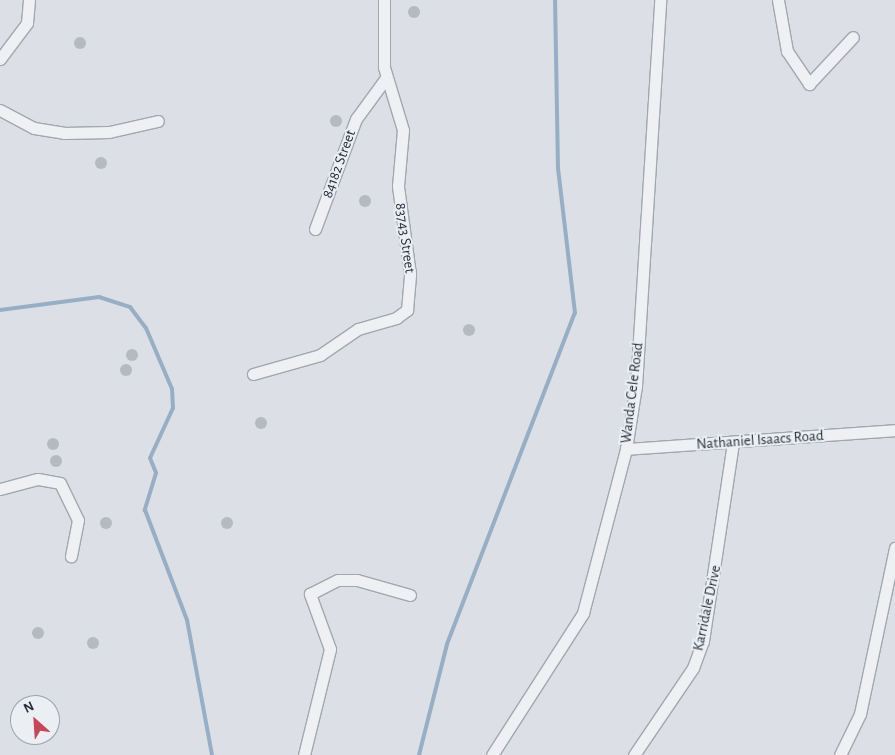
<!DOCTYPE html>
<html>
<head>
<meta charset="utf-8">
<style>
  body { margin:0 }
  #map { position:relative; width:895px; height:755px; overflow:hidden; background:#dce0e6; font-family:"Alegreya Sans",sans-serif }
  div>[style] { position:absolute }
  .stream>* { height:4px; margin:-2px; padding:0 2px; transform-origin:2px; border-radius:2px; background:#98aec5 }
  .building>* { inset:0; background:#b4b9c2 }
  .round { border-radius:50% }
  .roads { filter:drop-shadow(1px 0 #a2a7af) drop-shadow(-1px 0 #a2a7af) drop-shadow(0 1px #a2a7af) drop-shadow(0 -1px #a2a7af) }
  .street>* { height:11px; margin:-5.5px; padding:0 5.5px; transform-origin:5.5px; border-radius:5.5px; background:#eef0f4 }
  span { translate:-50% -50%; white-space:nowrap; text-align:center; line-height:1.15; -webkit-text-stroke:4px #ebeff3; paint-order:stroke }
  .street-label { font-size:15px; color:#272e3b }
  .north { position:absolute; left:10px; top:695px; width:50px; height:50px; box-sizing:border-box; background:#ebeff3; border:1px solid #9da2a9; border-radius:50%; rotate:334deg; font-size:14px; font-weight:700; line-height:20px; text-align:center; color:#272e3b }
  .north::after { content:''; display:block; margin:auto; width:18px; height:22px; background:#c74459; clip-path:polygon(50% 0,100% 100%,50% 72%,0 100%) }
</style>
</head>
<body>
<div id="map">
  <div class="stream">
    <i style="left:0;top:310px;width:100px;rotate:-7.5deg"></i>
    <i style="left:99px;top:297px;width:33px;rotate:18deg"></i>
    <i style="left:130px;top:307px;width:26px;rotate:53deg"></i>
    <i style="left:146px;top:328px;width:66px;rotate:66.9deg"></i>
    <i style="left:172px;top:389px;width:19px;rotate:87deg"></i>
    <i style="left:173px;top:408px;width:55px;rotate:114.7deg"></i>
    <i style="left:150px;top:458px;width:16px;rotate:68deg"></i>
    <i style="left:156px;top:473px;width:39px;rotate:107deg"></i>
    <i style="left:145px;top:510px;width:118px;rotate:69.1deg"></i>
    <i style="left:187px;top:620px;width:137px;rotate:79.5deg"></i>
    <i style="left:419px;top:755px;width:114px;rotate:-75.8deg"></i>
    <i style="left:447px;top:644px;width:355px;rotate:-68.9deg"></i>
    <i style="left:575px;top:313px;width:145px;rotate:-96.7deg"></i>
    <i style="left:558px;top:169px;width:169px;rotate:-91deg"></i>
  </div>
  <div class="building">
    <i class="round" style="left:408px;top:6px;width:12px;height:12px"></i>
    <i class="round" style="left:74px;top:37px;width:12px;height:12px"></i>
    <i class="round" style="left:330px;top:115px;width:12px;height:12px"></i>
    <i class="round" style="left:95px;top:157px;width:12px;height:12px"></i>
    <i class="round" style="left:359px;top:195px;width:12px;height:12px"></i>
    <i class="round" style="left:463px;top:324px;width:12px;height:12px"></i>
    <i class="round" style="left:126px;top:349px;width:12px;height:12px"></i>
    <i class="round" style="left:120px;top:364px;width:12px;height:12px"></i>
    <i class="round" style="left:255px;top:417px;width:12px;height:12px"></i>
    <i class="round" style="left:47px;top:438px;width:12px;height:12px"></i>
    <i class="round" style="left:50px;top:455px;width:12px;height:12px"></i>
    <i class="round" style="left:100px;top:517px;width:12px;height:12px"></i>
    <i class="round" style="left:221px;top:517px;width:12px;height:12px"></i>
    <i class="round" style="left:32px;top:627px;width:12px;height:12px"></i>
    <i class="round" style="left:87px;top:637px;width:12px;height:12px"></i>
  </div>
  <div class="roads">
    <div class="street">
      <i style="left:778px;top:0;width:52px;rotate:80deg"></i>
      <i style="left:787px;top:51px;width:40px;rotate:56deg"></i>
      <i style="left:809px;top:84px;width:64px;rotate:-46.9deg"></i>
      <i style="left:0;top:59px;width:45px;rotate:-53.1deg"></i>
      <i style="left:27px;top:23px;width:23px;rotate:-85deg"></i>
      <i style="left:0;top:110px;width:38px;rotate:28deg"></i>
      <i style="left:34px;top:128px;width:30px;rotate:9deg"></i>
      <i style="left:64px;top:133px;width:45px;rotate:-1.3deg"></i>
      <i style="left:109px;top:132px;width:50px;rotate:-12.7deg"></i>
      <i style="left:315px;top:229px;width:117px;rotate:-69.6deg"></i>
      <i style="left:356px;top:119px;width:51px;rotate:-53.8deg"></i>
      <i style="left:253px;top:374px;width:70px;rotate:-15.8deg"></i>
      <i style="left:320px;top:355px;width:46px;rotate:-34.4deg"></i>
      <i style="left:358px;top:329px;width:40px;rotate:-16deg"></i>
      <i style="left:396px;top:318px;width:14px;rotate:-36deg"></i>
      <i style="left:407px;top:310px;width:36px;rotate:-85deg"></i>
      <i style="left:410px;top:274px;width:89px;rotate:-97.8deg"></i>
      <i style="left:398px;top:186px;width:56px;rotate:-84.9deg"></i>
      <i style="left:403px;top:130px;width:66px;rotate:-106.8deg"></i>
      <i style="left:384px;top:67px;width:67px;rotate:-90deg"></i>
      <i style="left:626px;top:449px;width:270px;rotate:-4deg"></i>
      <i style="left:0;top:489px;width:39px;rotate:-15deg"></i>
      <i style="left:38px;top:479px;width:22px;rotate:10deg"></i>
      <i style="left:60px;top:483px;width:41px;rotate:64.1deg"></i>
      <i style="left:78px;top:520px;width:37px;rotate:101deg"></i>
      <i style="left:304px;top:755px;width:109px;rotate:-76.2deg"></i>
      <i style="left:330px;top:649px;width:59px;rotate:-110deg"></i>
      <i style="left:310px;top:594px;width:31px;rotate:-27deg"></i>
      <i style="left:338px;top:580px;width:19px"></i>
      <i style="left:357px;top:580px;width:55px;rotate:15.8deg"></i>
      <i style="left:492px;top:755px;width:169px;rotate:-57.3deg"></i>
      <i style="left:583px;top:613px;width:170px;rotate:-75.3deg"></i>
      <i style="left:626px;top:449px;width:64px;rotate:-81deg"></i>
      <i style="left:636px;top:386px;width:387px;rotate:-86.4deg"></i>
      <i style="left:634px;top:755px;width:105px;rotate:-55.9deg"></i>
      <i style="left:693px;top:668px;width:29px;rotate:-70deg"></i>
      <i style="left:703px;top:641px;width:201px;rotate:-81.4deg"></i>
      <i style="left:840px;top:755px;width:46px;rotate:-64deg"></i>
      <i style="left:860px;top:714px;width:170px;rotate:-78.1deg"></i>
    </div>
  </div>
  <div class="street-label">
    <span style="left:339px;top:164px;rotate:-70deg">84182 Street</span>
    <span style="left:405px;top:238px;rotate:82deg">83743 Street</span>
    <span style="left:632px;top:393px;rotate:-83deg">Wanda Cele Road</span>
    <span style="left:760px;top:440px;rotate:-4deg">Nathaniel Isaacs Road</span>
    <span style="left:707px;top:608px;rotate:-78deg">Karridale Drive</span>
  </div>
  <div class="north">N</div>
</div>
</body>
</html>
